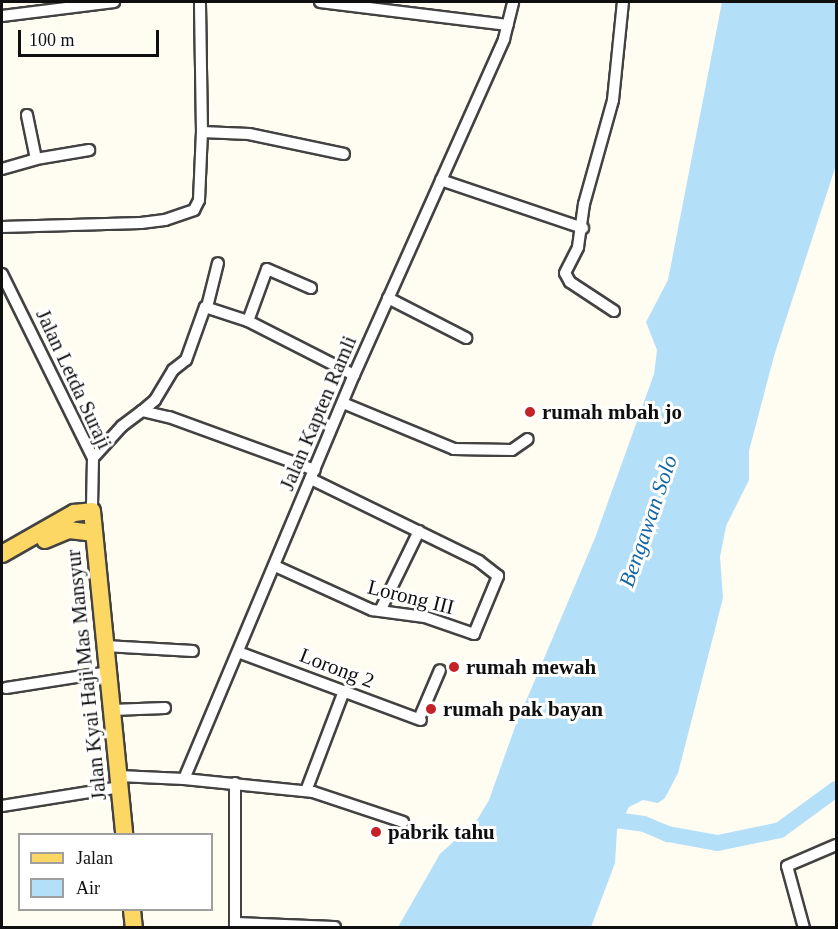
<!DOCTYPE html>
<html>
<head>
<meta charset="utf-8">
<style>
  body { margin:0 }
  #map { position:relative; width:838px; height:929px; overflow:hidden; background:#fffcf1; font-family:Georgia,serif }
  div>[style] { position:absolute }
  .water>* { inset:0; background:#b4dff8 }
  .river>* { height:16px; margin:-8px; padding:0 8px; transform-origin:8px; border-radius:8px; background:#b4dff8 }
  .roads { filter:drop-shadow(2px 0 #424242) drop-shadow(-2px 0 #424242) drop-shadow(0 2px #424242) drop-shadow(0 -2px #424242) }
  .minor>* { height:10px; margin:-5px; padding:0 5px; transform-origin:5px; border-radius:5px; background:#fff }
  .primary>* { height:16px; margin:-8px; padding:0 8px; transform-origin:8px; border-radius:8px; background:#fcd764 }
  .dots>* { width:16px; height:16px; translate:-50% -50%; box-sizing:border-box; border:3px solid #fff; border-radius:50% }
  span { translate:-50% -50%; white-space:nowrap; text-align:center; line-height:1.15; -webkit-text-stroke:6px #fff; paint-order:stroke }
  .street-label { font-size:21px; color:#0f0f0f }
  .poi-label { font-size:21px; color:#0f0f0f; font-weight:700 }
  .left { translate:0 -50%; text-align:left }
  .water-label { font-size:22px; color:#1366a6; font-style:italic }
  .frame { position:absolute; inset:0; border:3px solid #0f0f0f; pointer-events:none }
  .legend { position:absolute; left:18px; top:833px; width:195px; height:78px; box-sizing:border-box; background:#fff; border:2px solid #9f9f9f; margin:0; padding:8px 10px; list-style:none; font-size:18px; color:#0f0f0f }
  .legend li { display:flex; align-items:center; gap:12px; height:30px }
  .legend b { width:30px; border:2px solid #9f9f9f }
  .scale { position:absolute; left:18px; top:30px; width:141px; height:27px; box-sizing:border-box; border:3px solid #0f0f0f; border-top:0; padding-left:8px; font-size:18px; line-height:21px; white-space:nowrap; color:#0f0f0f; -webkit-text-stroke:4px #fff; paint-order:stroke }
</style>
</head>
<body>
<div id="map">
  <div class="water">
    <i style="clip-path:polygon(722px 2px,836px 2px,836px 165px,774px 356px,749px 451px,749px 480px,726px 526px,720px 557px,723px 598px,678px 773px,665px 798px,658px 803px,643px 800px,629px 807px,617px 830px,615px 863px,591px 927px,398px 927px,440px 854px,477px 820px,489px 800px,515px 727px,595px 538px,654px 374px,657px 350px,646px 322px,668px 280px)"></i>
  </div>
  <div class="river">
    <i style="left:601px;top:818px;width:43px;rotate:7.9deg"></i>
    <i style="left:644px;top:824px;width:26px;rotate:23deg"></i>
    <i style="left:668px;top:834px;width:51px;rotate:10.2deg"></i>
    <i style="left:718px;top:843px;width:63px;rotate:-11.8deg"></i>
    <i style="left:780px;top:830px;width:69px;rotate:-36.2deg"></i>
  </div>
  <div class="roads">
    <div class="minor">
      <i style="left:320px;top:2px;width:189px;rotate:7deg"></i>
      <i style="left:2px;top:16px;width:113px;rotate:-7.1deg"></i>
      <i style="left:202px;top:132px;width:47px;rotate:2.4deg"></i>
      <i style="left:249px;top:134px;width:97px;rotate:11.9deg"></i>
      <i style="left:36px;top:159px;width:54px;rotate:-9.6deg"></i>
      <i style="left:2px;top:169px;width:35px;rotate:-16deg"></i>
      <i style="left:36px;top:159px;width:45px;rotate:-101.6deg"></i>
      <i style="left:441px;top:180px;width:150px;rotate:18.7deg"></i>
      <i style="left:2px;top:227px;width:139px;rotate:-1.6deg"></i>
      <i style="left:141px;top:223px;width:24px;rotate:-7deg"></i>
      <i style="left:165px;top:220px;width:31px;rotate:-19deg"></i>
      <i style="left:194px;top:210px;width:11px;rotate:-63deg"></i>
      <i style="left:199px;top:200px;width:68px;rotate:-87.5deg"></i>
      <i style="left:202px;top:132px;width:130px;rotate:-90.9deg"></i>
      <i style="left:2px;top:274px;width:205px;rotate:63.7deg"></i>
      <i style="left:93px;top:458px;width:47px;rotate:91.2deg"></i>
      <i style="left:388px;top:298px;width:88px;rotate:27.1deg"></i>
      <i style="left:207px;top:307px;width:45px;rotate:-76deg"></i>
      <i style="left:614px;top:311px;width:53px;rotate:-146.6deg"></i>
      <i style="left:570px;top:282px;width:10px;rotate:-119deg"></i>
      <i style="left:565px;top:273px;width:29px;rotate:-63deg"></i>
      <i style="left:578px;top:247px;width:43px;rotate:-82.1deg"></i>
      <i style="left:584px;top:204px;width:108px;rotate:-74.4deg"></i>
      <i style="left:613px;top:100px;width:99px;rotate:-84.2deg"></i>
      <i style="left:248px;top:321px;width:55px;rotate:-69.9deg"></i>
      <i style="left:267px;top:269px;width:48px;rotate:23.4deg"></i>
      <i style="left:343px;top:403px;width:120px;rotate:22.5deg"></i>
      <i style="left:454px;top:449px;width:58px;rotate:1deg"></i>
      <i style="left:512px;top:450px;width:19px;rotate:-35deg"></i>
      <i style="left:142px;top:411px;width:17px;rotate:-40deg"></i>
      <i style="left:155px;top:400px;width:35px;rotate:-59deg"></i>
      <i style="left:173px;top:370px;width:16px;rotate:-38deg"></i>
      <i style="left:186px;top:360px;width:56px;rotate:-70.3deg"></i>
      <i style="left:205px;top:307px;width:45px;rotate:18deg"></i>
      <i style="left:248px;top:321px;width:119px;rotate:27deg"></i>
      <i style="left:93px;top:458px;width:43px;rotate:-47.8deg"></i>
      <i style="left:122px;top:426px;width:25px;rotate:-37deg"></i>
      <i style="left:142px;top:411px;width:28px;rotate:13deg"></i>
      <i style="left:169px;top:417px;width:155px;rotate:20deg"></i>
      <i style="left:275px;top:566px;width:107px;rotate:24.4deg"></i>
      <i style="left:372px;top:610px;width:53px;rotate:7.5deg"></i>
      <i style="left:425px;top:617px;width:52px;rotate:19.1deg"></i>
      <i style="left:474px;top:634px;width:63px;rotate:-67.5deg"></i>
      <i style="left:498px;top:576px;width:24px;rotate:-142deg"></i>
      <i style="left:479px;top:561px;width:187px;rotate:-154deg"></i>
      <i style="left:380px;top:611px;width:89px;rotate:-64deg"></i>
      <i style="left:105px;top:646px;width:88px;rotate:3.3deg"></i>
      <i style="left:238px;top:652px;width:195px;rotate:20.4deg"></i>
      <i style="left:6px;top:688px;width:103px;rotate:-8.9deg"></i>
      <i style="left:112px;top:710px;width:53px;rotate:-2.2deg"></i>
      <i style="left:419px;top:719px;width:53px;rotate:-66.8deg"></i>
      <i style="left:119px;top:776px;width:65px;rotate:2.6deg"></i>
      <i style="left:184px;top:779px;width:438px;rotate:-67.2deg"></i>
      <i style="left:354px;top:375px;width:368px;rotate:-65.9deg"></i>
      <i style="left:504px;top:39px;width:38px;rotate:-76deg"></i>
      <i style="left:184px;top:779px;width:130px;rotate:5.8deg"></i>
      <i style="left:313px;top:792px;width:95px;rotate:18.4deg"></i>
      <i style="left:306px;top:791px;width:107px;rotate:-69.2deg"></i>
      <i style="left:2px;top:806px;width:120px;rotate:-9.1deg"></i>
      <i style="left:235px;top:923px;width:100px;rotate:2.3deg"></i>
      <i style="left:235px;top:928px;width:145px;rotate:-90deg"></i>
      <i style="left:804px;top:928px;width:64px;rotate:-105.3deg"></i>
      <i style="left:787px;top:866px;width:53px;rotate:-23.2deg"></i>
    </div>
    <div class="primary">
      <i style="left:45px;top:540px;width:26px;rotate:-23deg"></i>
      <i style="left:69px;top:530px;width:24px;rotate:7deg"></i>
      <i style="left:2px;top:554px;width:83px;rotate:-29.7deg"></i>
      <i style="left:74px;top:513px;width:18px;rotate:-6deg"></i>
      <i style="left:92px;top:511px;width:325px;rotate:84.3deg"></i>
      <i style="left:132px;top:910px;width:18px;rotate:84deg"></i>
    </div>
  </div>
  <div class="dots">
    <i style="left:530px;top:412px;background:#c42229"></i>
    <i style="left:454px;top:667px;background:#c42229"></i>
    <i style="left:431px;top:709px;background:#c42229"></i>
    <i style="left:376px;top:832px;background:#c42229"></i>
  </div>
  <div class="street-label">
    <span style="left:74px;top:379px;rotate:65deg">Jalan Letda Suraji</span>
    <span style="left:318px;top:413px;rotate:-67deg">Jalan Kapten Ramli</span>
    <span style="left:411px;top:597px;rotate:14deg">Lorong III</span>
    <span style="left:337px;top:668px;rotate:21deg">Lorong 2</span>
    <span style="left:86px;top:675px;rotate:-96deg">Jalan Kyai Haji Mas Mansyur</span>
  </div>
  <div class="poi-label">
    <span class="left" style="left:542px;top:412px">rumah mbah jo</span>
    <span class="left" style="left:466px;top:667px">rumah mewah</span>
    <span class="left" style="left:443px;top:709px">rumah pak bayan</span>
    <span class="left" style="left:388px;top:832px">pabrik tahu</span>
  </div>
  <div class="water-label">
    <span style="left:648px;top:521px;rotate:-71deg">Bengawan Solo</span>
  </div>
  <div class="frame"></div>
  <ul class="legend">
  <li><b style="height:8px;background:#fcd764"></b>Jalan</li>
  <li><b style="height:16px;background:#b4dff8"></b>Air</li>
  </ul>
  <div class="scale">100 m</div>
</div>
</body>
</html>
